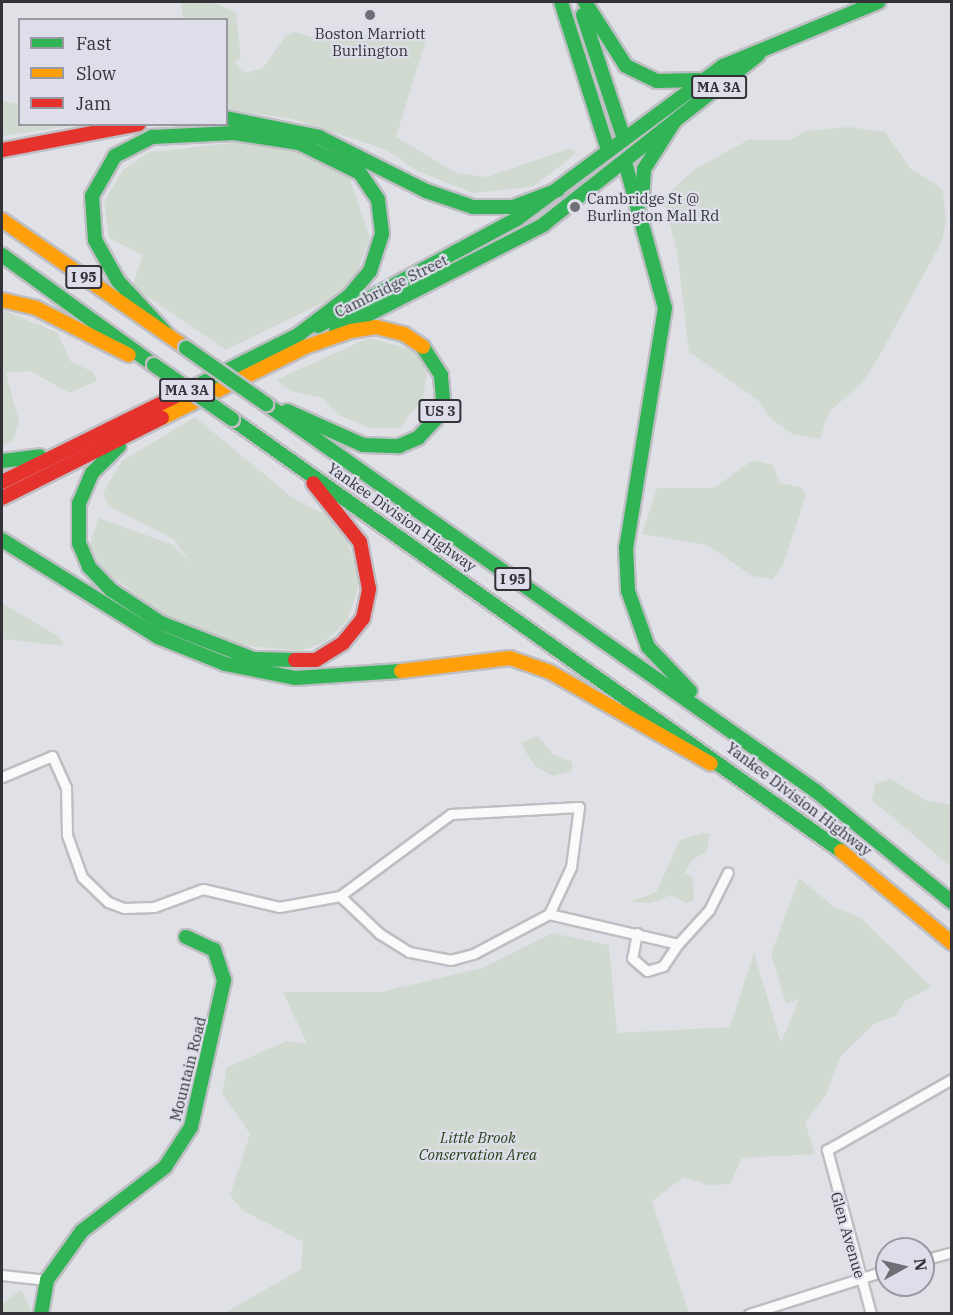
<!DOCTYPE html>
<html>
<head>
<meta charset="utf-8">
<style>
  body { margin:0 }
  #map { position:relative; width:953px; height:1315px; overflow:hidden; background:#e0e1e7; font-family:"IBM Plex Serif",serif }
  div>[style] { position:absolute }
  .green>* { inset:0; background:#d1dad0 }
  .roads { filter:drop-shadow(2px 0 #bebec3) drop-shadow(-2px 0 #bebec3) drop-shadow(0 2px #bebec3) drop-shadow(0 -2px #bebec3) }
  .street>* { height:9px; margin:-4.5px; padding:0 4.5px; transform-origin:4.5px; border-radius:4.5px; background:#fafafb }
  .fast>* { height:14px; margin:-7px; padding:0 7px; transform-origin:7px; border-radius:7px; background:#30b455 }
  .slow>* { height:14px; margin:-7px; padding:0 7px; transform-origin:7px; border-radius:7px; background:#ff9f0a }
  .jam>* { height:14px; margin:-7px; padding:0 7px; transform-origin:7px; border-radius:7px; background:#e5322d }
  .bridges { filter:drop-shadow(2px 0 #bebec3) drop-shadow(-2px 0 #bebec3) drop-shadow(0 2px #bebec3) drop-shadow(0 -2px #bebec3) }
  .fast-bridge>* { height:14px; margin:-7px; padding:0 7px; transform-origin:7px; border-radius:7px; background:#30b455 }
  .dots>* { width:16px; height:16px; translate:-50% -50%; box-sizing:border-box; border:3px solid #dddeea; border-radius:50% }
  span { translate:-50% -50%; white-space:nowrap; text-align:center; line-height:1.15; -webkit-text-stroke:4.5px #dddeea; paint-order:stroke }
  .shield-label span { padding:2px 4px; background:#dddeea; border:2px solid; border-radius:4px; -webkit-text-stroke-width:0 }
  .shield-label { font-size:14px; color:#323237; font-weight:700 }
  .poi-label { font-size:15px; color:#323237 }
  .left { translate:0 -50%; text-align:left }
  .street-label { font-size:15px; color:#323237 }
  .park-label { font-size:15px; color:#28431b; font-style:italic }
  .frame { position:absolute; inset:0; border:3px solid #323237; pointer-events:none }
  .legend { position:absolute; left:18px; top:18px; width:210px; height:108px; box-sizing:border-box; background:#dddeea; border:2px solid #9999a2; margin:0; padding:8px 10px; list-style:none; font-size:18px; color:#323237 }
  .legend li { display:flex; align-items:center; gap:12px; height:30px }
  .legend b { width:30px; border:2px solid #9999a2 }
  .north { position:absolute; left:875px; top:1237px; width:60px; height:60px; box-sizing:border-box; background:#dddeea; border:2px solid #9999a2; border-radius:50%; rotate:82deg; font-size:16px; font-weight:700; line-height:24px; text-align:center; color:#323237 }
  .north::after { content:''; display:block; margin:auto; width:21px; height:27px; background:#6f6f75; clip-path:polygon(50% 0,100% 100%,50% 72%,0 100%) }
</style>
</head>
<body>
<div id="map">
  <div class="green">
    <i style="clip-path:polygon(181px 2px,213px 2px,236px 13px,241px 59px,234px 62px,246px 73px,263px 68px,286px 36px,295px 32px,312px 37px,354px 32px,388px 41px,427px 36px,396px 137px,456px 173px,487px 177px,571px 148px,576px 154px,532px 187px,473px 193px,417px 171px,387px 150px,292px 119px,227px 110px,226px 20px,183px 19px)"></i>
    <i style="clip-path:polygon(2px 101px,19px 104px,20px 124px,78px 125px,2px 136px)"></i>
    <i style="clip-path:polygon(849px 127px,885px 132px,910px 168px,943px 189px,946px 222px,942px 241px,876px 362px,862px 383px,829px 412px,820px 439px,792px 434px,769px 417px,758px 400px,689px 352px,677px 252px,663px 198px,695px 169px,748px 140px,791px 140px,805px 131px)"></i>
    <i style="clip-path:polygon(242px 142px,301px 152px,350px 179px,370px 238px,356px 275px,328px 300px,226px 350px,132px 286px,143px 255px,109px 238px,104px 202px,123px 170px,149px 152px)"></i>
    <i style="clip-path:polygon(2px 310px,57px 332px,71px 362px,93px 372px,97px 381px,70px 393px,30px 371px,6px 373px,19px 422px,13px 441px,2px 447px)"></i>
    <i style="clip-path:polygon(368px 338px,410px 349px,428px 367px,423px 399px,400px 428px,370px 428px,341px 416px,322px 398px,291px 391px,276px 380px)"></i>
    <i style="clip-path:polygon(195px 417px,294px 499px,331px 517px,346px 537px,359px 575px,358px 589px,347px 621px,325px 642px,300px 651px,239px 645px,169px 619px,102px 569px,90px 545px,98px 518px,171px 544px,190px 562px,173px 539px,108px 506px,103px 493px,122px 461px)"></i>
    <i style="clip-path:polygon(753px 460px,773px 465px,780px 483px,800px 487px,806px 495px,784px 563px,773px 579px,752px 576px,707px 545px,642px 534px,657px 488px,714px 488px)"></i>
    <i style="clip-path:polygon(2px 603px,59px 637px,64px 646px,2px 639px)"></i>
    <i style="clip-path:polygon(538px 736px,553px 754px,572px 762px,572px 771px,553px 776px,535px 766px,520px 743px)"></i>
    <i style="clip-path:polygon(891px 779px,925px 800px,951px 805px,951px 867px,872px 800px,875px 784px)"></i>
    <i style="clip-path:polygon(703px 833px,710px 834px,706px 852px,692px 860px,685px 873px,693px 878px,694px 900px,686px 903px,671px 895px,651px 903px,629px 902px,656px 892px,680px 840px)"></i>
    <i style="clip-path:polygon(799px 878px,833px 906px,861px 918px,931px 987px,905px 1001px,896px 1016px,875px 1023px,840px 1057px,826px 1095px,805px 1122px,815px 1154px,742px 1158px,730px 1184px,708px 1185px,684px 1177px,652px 1201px,689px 1313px,225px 1313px,301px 1269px,303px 1242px,242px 1210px,230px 1195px,250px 1134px,222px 1093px,227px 1067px,287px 1041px,307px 1044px,283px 992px,381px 992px,482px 968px,552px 933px,609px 945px,617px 1033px,730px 1027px,754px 953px,781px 1043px,799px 999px,786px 1004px,771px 954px)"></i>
    <i style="clip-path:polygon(21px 1290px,33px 1313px,2px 1313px,2px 1304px)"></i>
  </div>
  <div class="roads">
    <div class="street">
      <i style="left:2px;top:777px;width:54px;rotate:-22.8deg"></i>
      <i style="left:52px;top:756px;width:34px;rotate:66deg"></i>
      <i style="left:66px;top:787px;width:48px;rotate:88.8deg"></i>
      <i style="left:67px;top:835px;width:45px;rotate:70.3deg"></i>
      <i style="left:82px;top:877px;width:36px;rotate:44deg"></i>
      <i style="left:108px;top:902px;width:17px;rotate:21deg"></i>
      <i style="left:124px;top:908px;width:30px;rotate:-2deg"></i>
      <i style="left:154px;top:907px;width:52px;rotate:-20.2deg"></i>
      <i style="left:203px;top:889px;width:78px;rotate:13.3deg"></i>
      <i style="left:279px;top:907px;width:62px;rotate:-10.2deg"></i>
      <i style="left:579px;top:807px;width:61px;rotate:97.6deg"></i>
      <i style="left:571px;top:867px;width:52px;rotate:115.1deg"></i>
      <i style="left:549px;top:914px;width:86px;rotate:152.2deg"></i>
      <i style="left:473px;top:954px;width:23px;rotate:165deg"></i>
      <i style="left:451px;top:960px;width:43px;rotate:-169.2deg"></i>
      <i style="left:409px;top:952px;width:36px;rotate:-148deg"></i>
      <i style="left:379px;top:933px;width:54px;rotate:-136.5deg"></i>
      <i style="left:340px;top:896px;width:138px;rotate:-36.5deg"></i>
      <i style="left:451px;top:814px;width:128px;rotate:-3.1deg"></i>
      <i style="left:549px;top:914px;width:132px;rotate:13.1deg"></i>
      <i style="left:678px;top:944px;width:46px;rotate:-47.6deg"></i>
      <i style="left:709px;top:910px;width:42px;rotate:-63.4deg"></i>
      <i style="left:637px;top:933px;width:25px;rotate:101deg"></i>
      <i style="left:632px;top:958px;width:20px;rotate:41deg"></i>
      <i style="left:647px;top:971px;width:17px;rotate:-17deg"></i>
      <i style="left:663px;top:966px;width:27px;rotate:-56deg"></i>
      <i style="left:923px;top:1260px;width:30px;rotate:-15deg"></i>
      <i style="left:2px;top:1275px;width:45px;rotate:6.3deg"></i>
      <i style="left:749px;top:1314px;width:145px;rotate:-17.7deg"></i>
      <i style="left:871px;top:1314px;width:170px;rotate:-105deg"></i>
      <i style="left:827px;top:1150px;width:144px;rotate:-29.6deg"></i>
    </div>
    <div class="fast">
      <i style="left:561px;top:2px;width:155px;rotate:72.4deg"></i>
      <i style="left:585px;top:2px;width:76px;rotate:57.4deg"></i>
      <i style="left:626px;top:66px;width:34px;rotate:26deg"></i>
      <i style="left:657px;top:81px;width:42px;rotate:-1.4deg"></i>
      <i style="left:583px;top:15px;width:131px;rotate:71.7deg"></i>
      <i style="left:226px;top:118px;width:95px;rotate:11.5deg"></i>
      <i style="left:319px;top:137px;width:120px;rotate:26.8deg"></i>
      <i style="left:426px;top:191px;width:50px;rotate:18.8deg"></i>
      <i style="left:473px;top:207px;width:40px"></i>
      <i style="left:513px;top:207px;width:48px;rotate:-20.7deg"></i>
      <i style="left:625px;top:162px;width:151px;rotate:74.7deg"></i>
      <i style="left:665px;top:308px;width:243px;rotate:99.2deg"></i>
      <i style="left:626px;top:548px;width:43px;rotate:87.3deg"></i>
      <i style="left:628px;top:591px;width:59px;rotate:70.3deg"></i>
      <i style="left:648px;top:647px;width:61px;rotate:46.3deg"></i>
      <i style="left:642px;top:199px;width:30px;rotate:-86deg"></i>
      <i style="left:644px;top:169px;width:56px;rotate:-57.4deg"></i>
      <i style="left:2px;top:255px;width:188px;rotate:35.9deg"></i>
      <i style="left:318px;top:326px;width:226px;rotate:-28.3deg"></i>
      <i style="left:517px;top:219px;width:257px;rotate:-36.6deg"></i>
      <i style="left:723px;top:66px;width:168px;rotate:-22.4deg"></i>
      <i style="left:336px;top:331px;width:233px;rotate:-27.1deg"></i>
      <i style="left:543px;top:225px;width:274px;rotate:-38.3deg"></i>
      <i style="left:167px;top:334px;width:72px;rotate:-132.8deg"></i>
      <i style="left:118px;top:281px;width:47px;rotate:-119.3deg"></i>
      <i style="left:95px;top:240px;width:44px;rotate:-93.9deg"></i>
      <i style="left:92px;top:196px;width:46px;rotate:-60.1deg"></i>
      <i style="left:115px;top:156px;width:42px;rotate:-27.2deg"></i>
      <i style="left:152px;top:137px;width:82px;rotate:-2.8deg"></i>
      <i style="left:234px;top:133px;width:66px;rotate:8.7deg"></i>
      <i style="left:299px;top:143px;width:68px;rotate:26.2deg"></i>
      <i style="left:360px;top:173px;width:32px;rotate:56deg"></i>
      <i style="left:378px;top:200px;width:34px;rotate:83deg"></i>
      <i style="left:382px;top:234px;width:39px;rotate:108deg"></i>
      <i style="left:370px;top:271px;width:33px;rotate:130deg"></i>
      <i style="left:349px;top:296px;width:64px;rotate:142.6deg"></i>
      <i style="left:298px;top:335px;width:121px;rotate:153.4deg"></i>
      <i style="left:266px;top:404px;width:674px;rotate:35.15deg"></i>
      <i style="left:817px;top:792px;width:174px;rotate:39.2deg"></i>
      <i style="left:287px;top:411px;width:83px;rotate:24.1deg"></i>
      <i style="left:363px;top:445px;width:36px;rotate:2deg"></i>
      <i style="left:399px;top:446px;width:21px;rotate:-23deg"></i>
      <i style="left:418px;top:438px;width:26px;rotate:-47deg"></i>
      <i style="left:436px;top:419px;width:21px;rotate:-71deg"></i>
      <i style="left:443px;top:399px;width:24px;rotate:-95deg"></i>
      <i style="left:441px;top:375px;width:33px;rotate:-123deg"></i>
      <i style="left:232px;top:419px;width:747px;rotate:35.35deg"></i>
      <i style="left:119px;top:446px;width:38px;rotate:135deg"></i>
      <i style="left:92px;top:473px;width:33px;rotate:113deg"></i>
      <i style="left:79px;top:503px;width:40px;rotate:90deg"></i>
      <i style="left:79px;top:543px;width:26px;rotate:67deg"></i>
      <i style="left:89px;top:567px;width:32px;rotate:46deg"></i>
      <i style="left:111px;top:590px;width:60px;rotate:33.4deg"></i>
      <i style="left:161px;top:623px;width:100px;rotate:21.2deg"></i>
      <i style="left:254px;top:659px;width:41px;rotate:1.4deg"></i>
      <i style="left:2px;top:461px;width:38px;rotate:-7deg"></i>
      <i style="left:2px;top:540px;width:184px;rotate:31.9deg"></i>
      <i style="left:158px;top:637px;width:72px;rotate:21.9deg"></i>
      <i style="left:225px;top:664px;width:71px;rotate:11.3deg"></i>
      <i style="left:295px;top:678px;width:106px;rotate:-3.8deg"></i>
      <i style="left:41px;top:1314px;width:35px;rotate:-80deg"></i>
      <i style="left:47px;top:1280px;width:60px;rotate:-54.5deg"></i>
      <i style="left:82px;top:1231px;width:105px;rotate:-37.6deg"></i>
      <i style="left:165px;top:1167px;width:48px;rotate:-57deg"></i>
      <i style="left:191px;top:1127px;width:151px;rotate:-77.3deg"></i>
      <i style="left:224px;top:980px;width:32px;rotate:-108deg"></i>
      <i style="left:214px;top:950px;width:31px;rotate:-155deg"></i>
    </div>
    <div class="slow">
      <i style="left:2px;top:220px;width:224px;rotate:34.8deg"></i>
      <i style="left:2px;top:300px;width:35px;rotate:13deg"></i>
      <i style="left:36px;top:308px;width:104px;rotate:26.8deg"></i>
      <i style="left:162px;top:418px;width:160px;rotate:-26.4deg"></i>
      <i style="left:305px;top:347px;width:49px;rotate:-19.2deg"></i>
      <i style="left:351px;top:331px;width:25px;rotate:-9deg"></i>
      <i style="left:376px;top:327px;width:29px;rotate:14deg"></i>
      <i style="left:404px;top:334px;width:23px;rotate:34deg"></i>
      <i style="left:401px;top:671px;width:110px;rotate:-6.8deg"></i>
      <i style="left:510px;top:658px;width:42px;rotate:19.3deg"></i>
      <i style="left:550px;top:672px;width:185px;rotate:29.7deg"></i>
      <i style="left:841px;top:851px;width:144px;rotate:39.7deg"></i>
    </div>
    <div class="jam">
      <i style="left:2px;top:150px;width:139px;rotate:-10.7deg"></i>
      <i style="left:2px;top:482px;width:210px;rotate:-26.3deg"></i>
      <i style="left:2px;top:498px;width:179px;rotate:-26.6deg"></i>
      <i style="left:295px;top:660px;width:21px"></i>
      <i style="left:316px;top:660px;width:32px;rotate:-32deg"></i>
      <i style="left:343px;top:643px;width:32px;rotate:-51deg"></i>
      <i style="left:363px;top:618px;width:30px;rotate:-78deg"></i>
      <i style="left:369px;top:589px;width:48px;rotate:-100.8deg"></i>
      <i style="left:360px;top:542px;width:75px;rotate:-128.5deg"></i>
    </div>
  </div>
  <div class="bridges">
    <div class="fast-bridge">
      <i style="left:186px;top:348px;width:98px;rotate:35deg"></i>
      <i style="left:154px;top:365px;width:95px;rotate:34.7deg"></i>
    </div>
  </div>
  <div class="dots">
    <i style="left:370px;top:15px;background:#6f6f75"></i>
    <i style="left:575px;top:207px;background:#6f6f75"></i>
  </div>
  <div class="shield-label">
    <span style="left:719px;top:87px">MA 3A</span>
    <span style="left:84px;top:277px">I 95</span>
    <span style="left:187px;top:390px">MA 3A</span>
    <span style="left:440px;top:411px">US 3</span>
    <span style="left:513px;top:579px">I 95</span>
  </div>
  <div class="poi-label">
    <span style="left:370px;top:42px">Boston Marriott<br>Burlington</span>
    <span class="left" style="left:587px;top:207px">Cambridge St @<br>Burlington Mall Rd</span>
  </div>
  <div class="street-label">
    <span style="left:391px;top:286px;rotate:-26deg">Cambridge Street</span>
    <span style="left:402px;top:517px;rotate:35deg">Yankee Division Highway</span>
    <span style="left:799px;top:799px;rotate:37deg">Yankee Division Highway</span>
    <span style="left:188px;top:1069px;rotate:-76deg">Mountain Road</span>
    <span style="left:848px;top:1235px;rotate:74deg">Glen Avenue</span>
  </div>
  <div class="park-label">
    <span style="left:478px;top:1146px">Little Brook<br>Conservation Area</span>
  </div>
  <div class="frame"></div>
  <ul class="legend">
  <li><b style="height:8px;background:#30b455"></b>Fast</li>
  <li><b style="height:8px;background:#ff9f0a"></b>Slow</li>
  <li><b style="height:8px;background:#e5322d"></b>Jam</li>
  </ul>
  <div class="north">N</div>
</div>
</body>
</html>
